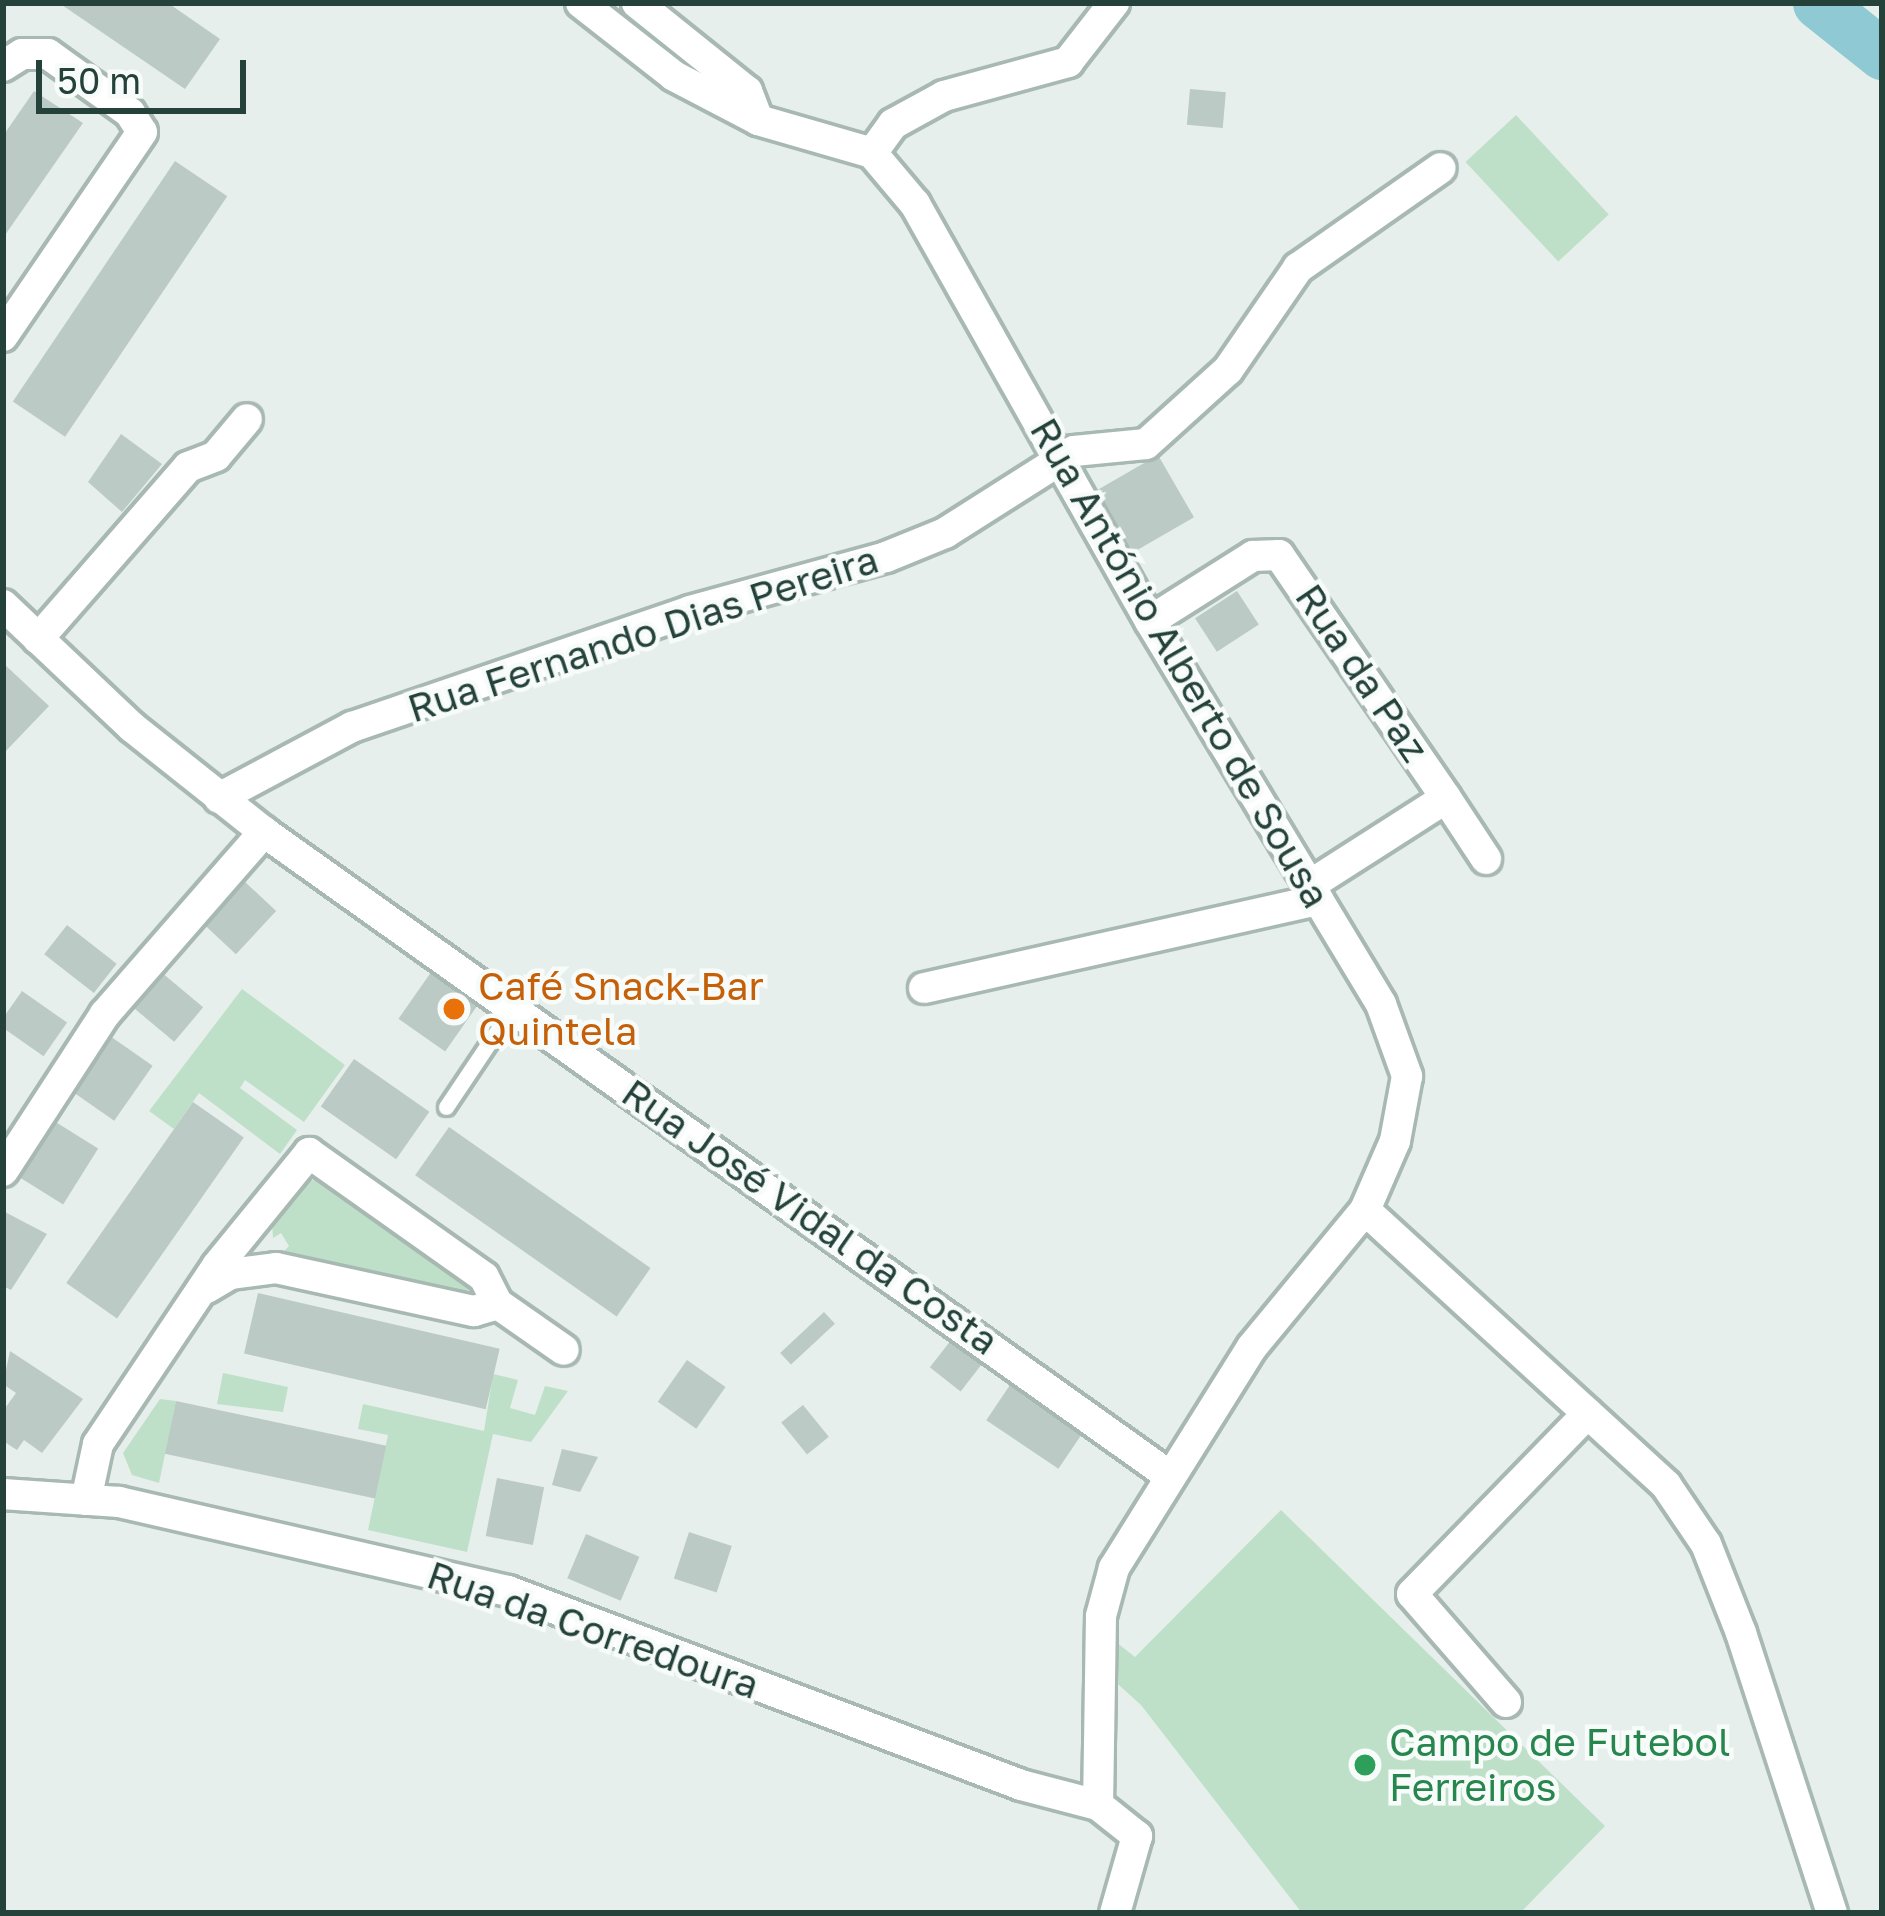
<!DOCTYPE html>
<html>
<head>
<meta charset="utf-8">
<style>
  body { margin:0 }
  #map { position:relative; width:1885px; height:1916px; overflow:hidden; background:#e6efeb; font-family:"Golos Text",sans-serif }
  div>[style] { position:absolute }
  .green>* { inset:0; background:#bfe0c8; transform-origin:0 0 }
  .river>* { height:51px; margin:-25.5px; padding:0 25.5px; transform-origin:25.5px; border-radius:25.5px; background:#8ec9d4 }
  .building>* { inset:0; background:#bbcac4; transform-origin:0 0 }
  .roads { filter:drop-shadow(3px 0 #a8b8b2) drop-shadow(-3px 0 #a8b8b2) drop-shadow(0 3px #a8b8b2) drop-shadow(0 -3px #a8b8b2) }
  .service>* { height:15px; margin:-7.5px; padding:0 7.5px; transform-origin:7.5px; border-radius:7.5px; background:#fff }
  .minor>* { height:30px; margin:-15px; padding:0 15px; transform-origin:15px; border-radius:15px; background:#fff }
  .dots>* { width:33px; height:33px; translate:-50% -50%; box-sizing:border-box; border:6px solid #f7fbf9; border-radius:50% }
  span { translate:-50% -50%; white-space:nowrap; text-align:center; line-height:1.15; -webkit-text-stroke:9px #f7fbf9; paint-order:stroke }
  .street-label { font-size:39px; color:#24423a }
  .food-label { font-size:39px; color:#c56008 }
  .left { translate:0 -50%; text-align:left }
  .leisure-label { font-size:39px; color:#27864d }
  .frame { position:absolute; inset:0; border:6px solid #24423a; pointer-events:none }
  .scale { position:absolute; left:36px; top:60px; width:210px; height:54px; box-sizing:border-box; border:6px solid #24423a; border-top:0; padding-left:15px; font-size:36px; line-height:42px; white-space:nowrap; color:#24423a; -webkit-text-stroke:9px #f7fbf9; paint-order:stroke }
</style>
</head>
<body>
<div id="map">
  <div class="green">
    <i style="left:1516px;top:115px;width:136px;height:69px;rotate:47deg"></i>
    <i style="clip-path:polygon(242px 989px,345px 1065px,304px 1122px,245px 1080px,240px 1088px,297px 1130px,280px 1154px,199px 1093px,174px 1129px,149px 1111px)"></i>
    <i style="clip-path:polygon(320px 1178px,471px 1284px,467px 1294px,458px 1298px,287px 1260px,282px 1253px,289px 1246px,281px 1233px,273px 1238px,272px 1222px,293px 1187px)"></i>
    <i style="clip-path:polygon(223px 1373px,288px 1387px,283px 1412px,217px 1404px)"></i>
    <i style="clip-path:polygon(493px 1374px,518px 1380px,510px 1408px,535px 1415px,545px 1386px,568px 1391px,531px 1442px,493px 1434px,467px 1552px,368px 1530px,388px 1435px,358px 1429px,363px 1404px,484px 1431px)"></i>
    <i style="clip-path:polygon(160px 1399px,176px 1401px,159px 1483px,132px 1475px,123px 1453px)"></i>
    <i style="clip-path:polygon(1281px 1510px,1605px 1826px,1520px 1913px,1302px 1913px,1141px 1705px,1110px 1677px,1116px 1642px,1135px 1657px)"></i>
  </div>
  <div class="river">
    <i style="left:1818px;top:3px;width:82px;rotate:38.6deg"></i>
  </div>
  <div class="building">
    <i style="clip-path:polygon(59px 3px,168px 3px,220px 39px,185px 89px)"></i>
    <i style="left:1190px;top:89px;width:36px;height:36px;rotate:5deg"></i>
    <i style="clip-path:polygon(34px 91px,83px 123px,3px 238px,3px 136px)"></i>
    <i style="left:175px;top:161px;width:63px;height:290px;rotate:34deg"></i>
    <i style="clip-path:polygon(121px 434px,162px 464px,122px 512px,88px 482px)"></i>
    <i style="left:1158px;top:455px;width:72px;height:70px;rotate:60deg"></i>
    <i style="left:1237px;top:591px;width:40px;height:50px;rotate:57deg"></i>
    <i style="clip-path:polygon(3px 663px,49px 706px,3px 754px)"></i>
    <i style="left:244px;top:881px;width:44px;height:59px;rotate:43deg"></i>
    <i style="left:67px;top:925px;width:63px;height:37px;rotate:38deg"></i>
    <i style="left:434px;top:968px;width:57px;height:62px;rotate:35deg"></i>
    <i style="left:161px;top:972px;width:55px;height:45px;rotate:40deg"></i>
    <i style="left:22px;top:991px;width:55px;height:41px;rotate:35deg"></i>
    <i style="left:110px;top:1036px;width:52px;height:67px;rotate:35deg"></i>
    <i style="left:354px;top:1059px;width:92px;height:58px;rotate:35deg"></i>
    <i style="left:193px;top:1102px;width:62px;height:221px;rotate:35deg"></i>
    <i style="left:54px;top:1121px;width:52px;height:66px;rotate:32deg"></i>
    <i style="left:449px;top:1127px;width:246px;height:59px;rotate:35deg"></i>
    <i style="clip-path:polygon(3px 1211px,47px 1234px,11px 1290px,3px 1286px)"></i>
    <i style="left:258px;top:1293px;width:248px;height:62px;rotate:13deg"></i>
    <i style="left:824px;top:1312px;width:16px;height:60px;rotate:47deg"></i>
    <i style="left:952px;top:1339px;width:39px;height:36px;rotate:38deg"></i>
    <i style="clip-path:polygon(10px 1351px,83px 1399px,42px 1453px,24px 1440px,17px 1450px,3px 1441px,3px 1411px,16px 1393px,3px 1384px)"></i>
    <i style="left:687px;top:1360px;width:47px;height:51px;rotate:35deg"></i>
    <i style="left:1012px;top:1382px;width:87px;height:46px;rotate:34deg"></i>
    <i style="left:176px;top:1401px;width:215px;height:54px;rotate:12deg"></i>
    <i style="left:803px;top:1405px;width:41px;height:28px;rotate:51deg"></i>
    <i style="clip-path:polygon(562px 1449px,598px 1457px,580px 1492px,552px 1485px)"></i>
    <i style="left:497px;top:1478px;width:48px;height:59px;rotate:11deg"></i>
    <i style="left:689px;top:1532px;width:45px;height:49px;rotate:18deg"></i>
    <i style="left:586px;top:1534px;width:58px;height:48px;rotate:23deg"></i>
  </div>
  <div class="roads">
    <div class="service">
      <i style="left:446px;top:1107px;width:120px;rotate:-56.2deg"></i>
    </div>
    <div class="minor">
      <i style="left:581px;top:3px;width:118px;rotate:38.1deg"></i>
      <i style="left:674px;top:76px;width:95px;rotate:27.6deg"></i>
      <i style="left:758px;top:120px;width:119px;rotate:16.1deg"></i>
      <i style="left:872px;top:153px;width:67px;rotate:49.9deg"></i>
      <i style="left:915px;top:204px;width:479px;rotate:60.6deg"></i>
      <i style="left:1150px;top:621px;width:447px;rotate:58.9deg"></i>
      <i style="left:1381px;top:1004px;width:77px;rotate:70.1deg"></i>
      <i style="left:1407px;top:1076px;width:66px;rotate:100.5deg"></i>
      <i style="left:1395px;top:1141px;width:75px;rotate:113.5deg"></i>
      <i style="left:1365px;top:1210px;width:178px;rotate:129.5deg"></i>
      <i style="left:1252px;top:1347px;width:261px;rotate:122deg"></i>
      <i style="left:1114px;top:1568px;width:50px;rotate:105.2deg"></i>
      <i style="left:1101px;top:1616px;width:189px;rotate:90.9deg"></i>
      <i style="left:637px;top:3px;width:141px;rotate:38.7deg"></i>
      <i style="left:747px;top:91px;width:31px;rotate:69deg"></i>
      <i style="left:3px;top:66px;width:22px;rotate:-32deg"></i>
      <i style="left:22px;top:54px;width:26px"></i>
      <i style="left:48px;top:54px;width:101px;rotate:35.7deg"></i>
      <i style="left:130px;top:113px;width:22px;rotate:58deg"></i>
      <i style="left:142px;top:132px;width:247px;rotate:124.3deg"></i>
      <i style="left:872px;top:153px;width:36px;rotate:-54deg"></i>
      <i style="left:893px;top:124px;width:58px;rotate:-28.8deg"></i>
      <i style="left:944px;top:96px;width:129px;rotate:-15.3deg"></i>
      <i style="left:1068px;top:62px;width:75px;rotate:-52.1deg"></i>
      <i style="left:3px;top:605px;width:178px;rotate:43.4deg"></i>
      <i style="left:132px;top:727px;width:169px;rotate:38.5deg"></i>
      <i style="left:264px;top:832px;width:1108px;rotate:35.41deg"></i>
      <i style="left:1150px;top:621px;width:122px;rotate:-32.3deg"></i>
      <i style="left:1253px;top:556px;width:26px;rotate:-2deg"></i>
      <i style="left:1279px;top:555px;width:295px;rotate:55.5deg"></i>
      <i style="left:38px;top:639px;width:228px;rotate:-48.9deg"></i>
      <i style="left:188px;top:467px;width:30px;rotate:-21deg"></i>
      <i style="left:216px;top:456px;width:48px;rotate:-50deg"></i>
      <i style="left:219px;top:798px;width:151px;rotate:-28.1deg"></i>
      <i style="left:352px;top:727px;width:357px;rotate:-18.9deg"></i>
      <i style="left:690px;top:611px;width:203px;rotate:-15.4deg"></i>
      <i style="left:886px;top:557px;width:64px;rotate:-22.1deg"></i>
      <i style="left:945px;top:533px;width:153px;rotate:-32.4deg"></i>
      <i style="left:1074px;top:451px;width:72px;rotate:-5.6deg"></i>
      <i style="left:1146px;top:444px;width:110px;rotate:-42.1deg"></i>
      <i style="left:1228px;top:370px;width:124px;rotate:-55.5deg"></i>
      <i style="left:1298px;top:268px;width:174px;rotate:-35deg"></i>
      <i style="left:1310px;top:885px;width:161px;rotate:-32.6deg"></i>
      <i style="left:1446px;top:798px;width:73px;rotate:56.7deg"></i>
      <i style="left:924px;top:988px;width:404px;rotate:-12.6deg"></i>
      <i style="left:3px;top:1171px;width:187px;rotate:-57deg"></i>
      <i style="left:105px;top:1014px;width:242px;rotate:-48.9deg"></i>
      <i style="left:1365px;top:1210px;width:408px;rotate:42.4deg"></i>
      <i style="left:1666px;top:1485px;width:71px;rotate:55.9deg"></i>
      <i style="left:1706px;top:1544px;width:96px;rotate:68.5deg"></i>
      <i style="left:1741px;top:1633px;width:294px;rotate:72deg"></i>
      <i style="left:207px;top:1288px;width:27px;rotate:-31deg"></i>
      <i style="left:230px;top:1274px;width:46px;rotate:-7.4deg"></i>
      <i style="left:276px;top:1268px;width:203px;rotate:12.3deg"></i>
      <i style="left:474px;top:1311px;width:25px;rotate:-16deg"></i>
      <i style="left:3px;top:1494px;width:116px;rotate:3.9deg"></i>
      <i style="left:119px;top:1502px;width:399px;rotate:12.9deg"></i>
      <i style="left:508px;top:1591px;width:548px;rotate:20.71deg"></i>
      <i style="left:1021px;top:1785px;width:80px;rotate:14.6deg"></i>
      <i style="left:1098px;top:1805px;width:50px;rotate:38.5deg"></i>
      <i style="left:1137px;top:1836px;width:80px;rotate:105.9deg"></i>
      <i style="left:86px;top:1500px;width:57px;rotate:-77.9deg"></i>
      <i style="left:98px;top:1444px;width:214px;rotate:-56.2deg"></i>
      <i style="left:217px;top:1266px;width:146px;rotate:-50.8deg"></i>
      <i style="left:309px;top:1153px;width:214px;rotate:35.3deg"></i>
      <i style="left:484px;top:1277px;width:30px;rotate:63deg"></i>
      <i style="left:498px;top:1304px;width:80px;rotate:34.9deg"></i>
      <i style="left:1506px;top:1702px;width:143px;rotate:-131deg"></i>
      <i style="left:1412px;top:1594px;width:252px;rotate:-45.8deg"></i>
    </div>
  </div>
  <div class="dots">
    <i style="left:454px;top:1009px;background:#e8710a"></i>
    <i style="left:1365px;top:1765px;background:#2e9e5b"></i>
  </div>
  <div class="street-label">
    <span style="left:643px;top:634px;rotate:-18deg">Rua Fernando Dias Pereira</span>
    <span style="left:1180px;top:663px;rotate:60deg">Rua António Alberto de Sousa</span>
    <span style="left:1362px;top:673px;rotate:56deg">Rua da Paz</span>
    <span style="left:810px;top:1217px;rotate:35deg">Rua José Vidal da Costa</span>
    <span style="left:593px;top:1630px;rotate:19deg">Rua da Corredoura</span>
  </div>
  <div class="food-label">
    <span class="left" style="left:478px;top:1009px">Café Snack-Bar<br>Quintela</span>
  </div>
  <div class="leisure-label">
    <span class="left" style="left:1389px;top:1765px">Campo de Futebol<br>Ferreiros</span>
  </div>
  <div class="frame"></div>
  <div class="scale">50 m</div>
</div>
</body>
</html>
